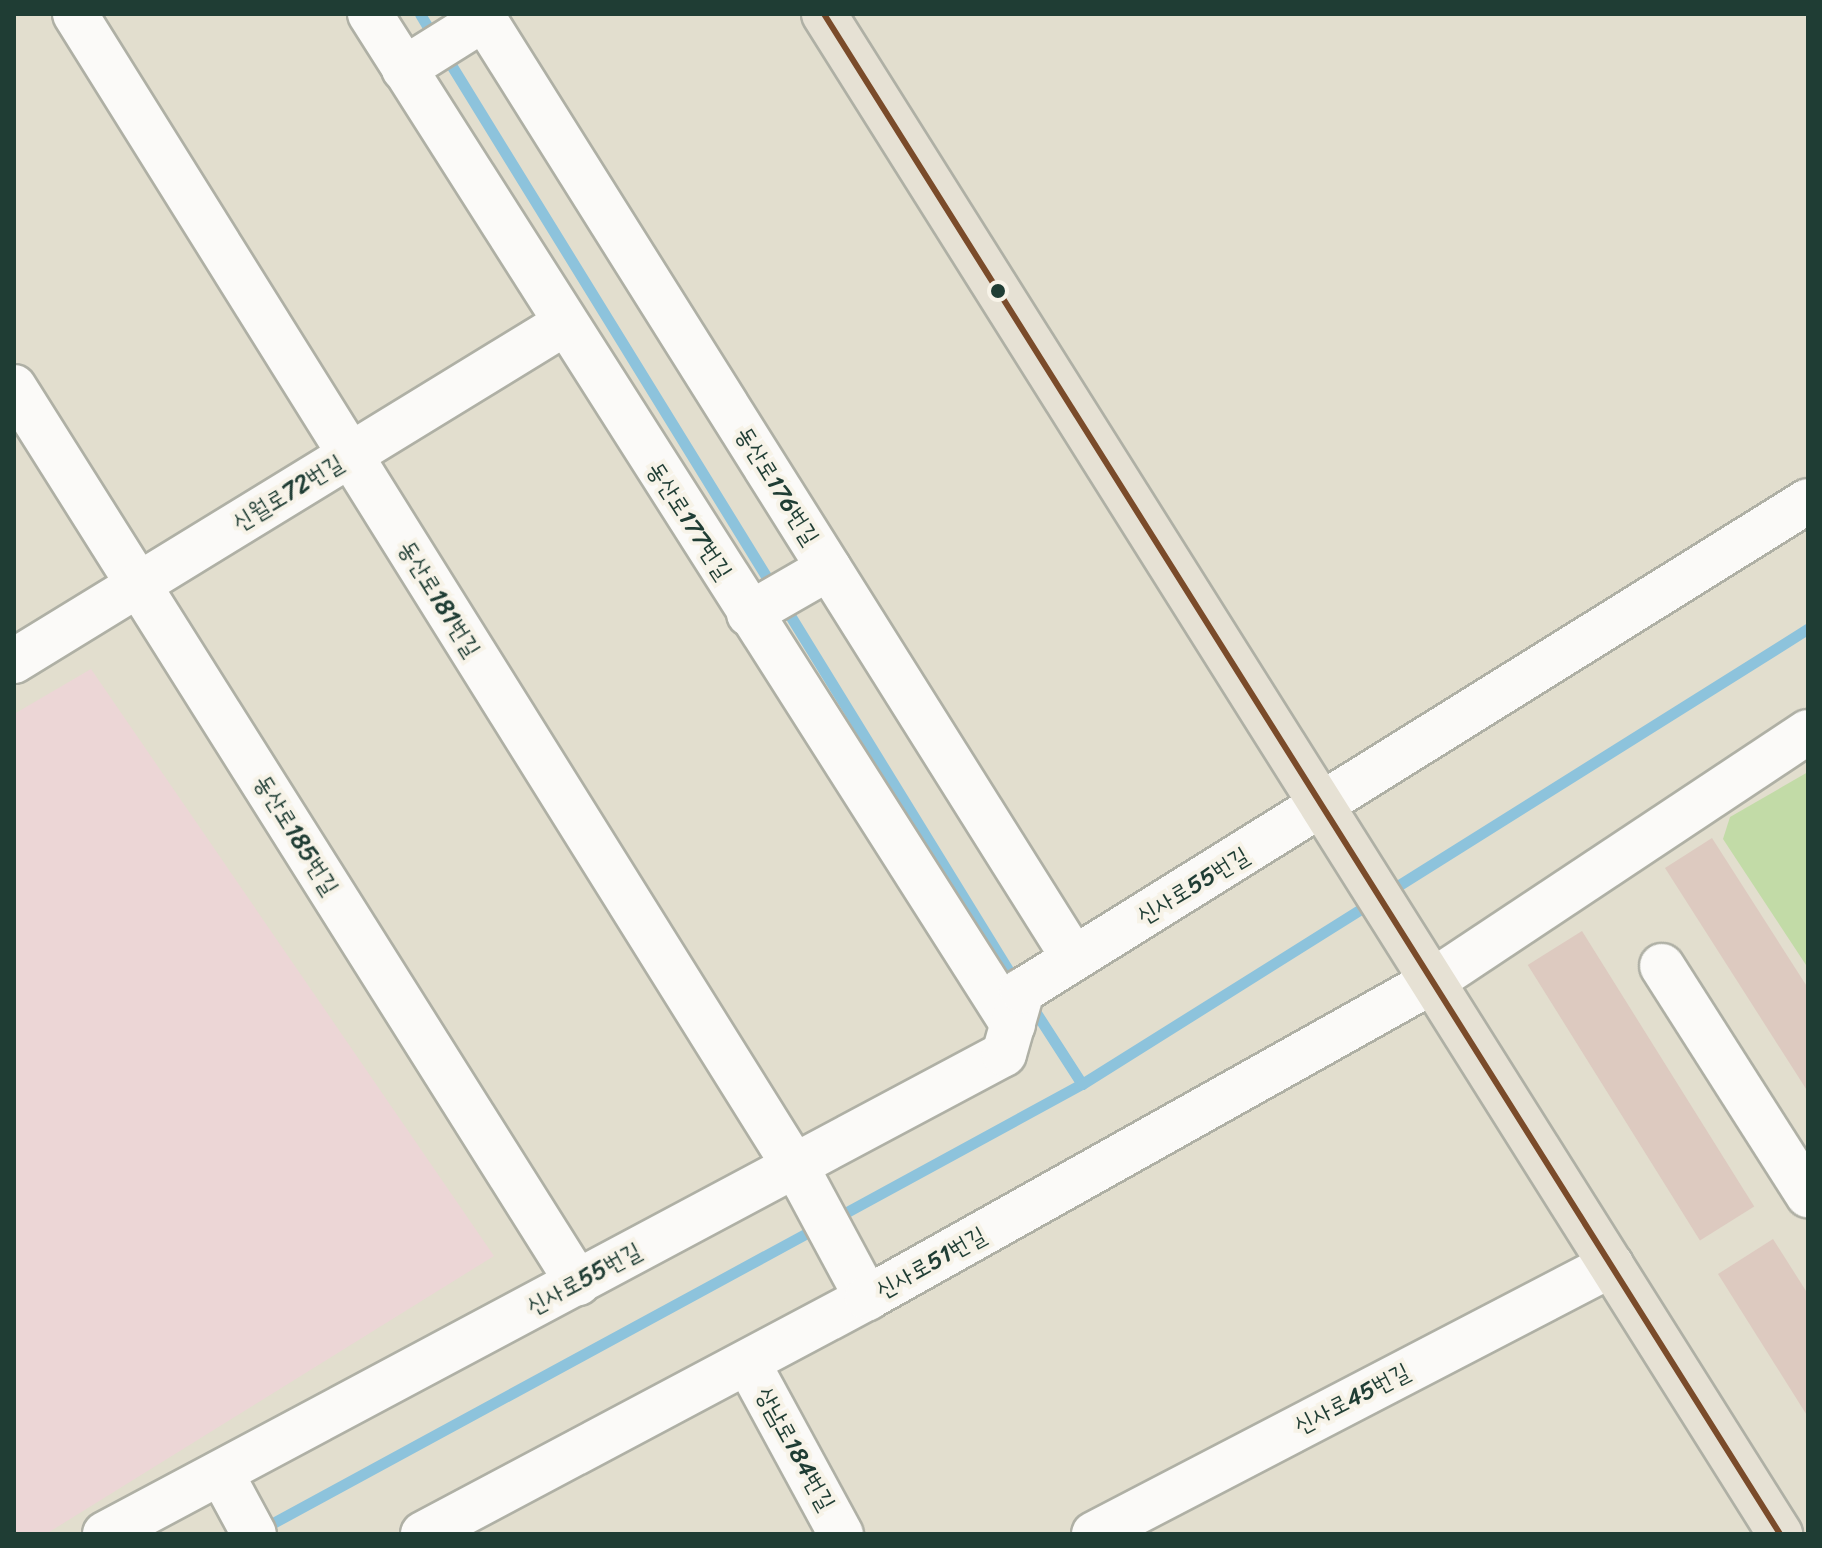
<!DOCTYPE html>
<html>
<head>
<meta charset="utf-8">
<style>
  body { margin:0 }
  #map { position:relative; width:1822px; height:1548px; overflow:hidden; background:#e2dece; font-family:Sriracha,"Poor Story",sans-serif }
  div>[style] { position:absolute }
  .built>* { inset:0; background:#ecd6d6 }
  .green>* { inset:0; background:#c2dba7 }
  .stream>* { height:11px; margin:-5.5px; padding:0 5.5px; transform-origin:5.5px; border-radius:5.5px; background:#8dc3dc }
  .building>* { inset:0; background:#ddcac0; transform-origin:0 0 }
  .roads { filter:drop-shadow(2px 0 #afb0a5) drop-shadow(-2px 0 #afb0a5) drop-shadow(0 2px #afb0a5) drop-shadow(0 -2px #afb0a5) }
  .minor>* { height:44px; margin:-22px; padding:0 22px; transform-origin:22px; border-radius:22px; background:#fbfaf8 }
  .major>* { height:44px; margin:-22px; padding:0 22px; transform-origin:22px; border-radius:22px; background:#e6e1d4 }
  .bus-1>* { height:6px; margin:-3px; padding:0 3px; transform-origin:3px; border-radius:3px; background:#7a4b2a }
  .dots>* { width:22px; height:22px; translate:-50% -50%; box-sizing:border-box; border:4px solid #f7f3e8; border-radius:50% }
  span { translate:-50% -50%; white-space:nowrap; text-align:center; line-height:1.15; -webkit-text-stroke:8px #f7f3e8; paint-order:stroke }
  .street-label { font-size:24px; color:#1f3d34 }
  .frame { position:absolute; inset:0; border:16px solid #1f3d34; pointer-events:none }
</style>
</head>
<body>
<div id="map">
  <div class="built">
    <i style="clip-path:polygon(91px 669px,494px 1256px,46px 1534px,14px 1534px,14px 714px)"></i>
  </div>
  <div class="green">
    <i style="clip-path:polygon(1808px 772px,1808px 968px,1723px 839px,1730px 817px)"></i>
  </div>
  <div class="stream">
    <i style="left:420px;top:14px;width:31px;rotate:59deg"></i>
    <i style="left:445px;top:55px;width:627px;rotate:58.36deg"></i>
    <i style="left:783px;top:604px;width:446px;rotate:58.4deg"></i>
    <i style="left:1388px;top:892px;width:496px;rotate:-32.1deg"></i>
    <i style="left:1031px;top:1005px;width:94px;rotate:57.2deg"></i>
    <i style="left:834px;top:1219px;width:282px;rotate:-28.6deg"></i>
    <i style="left:1082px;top:1084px;width:345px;rotate:-32.1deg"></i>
    <i style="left:260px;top:1530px;width:635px;rotate:-28.5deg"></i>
  </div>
  <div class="building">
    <i style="clip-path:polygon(1712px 838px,1808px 988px,1808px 1092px,1665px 868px)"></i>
    <i style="left:1582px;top:931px;width:325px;height:64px;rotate:58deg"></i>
    <i style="clip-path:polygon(1773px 1239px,1808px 1294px,1808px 1417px,1718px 1274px)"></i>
  </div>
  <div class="roads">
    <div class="minor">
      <i style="left:75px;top:14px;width:1378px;rotate:58.02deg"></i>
      <i style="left:805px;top:1183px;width:131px;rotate:61.7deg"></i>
      <i style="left:370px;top:14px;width:1198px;rotate:57.54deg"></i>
      <i style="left:481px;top:14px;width:1113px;rotate:57.88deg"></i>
      <i style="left:404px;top:69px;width:94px;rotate:-32deg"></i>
      <i style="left:14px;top:387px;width:1059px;rotate:57.81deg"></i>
      <i style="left:749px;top:614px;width:92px;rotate:-29.9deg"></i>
      <i style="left:14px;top:661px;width:643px;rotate:-31.51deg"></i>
      <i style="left:1662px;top:966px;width:272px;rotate:57.5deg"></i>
      <i style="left:748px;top:1363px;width:195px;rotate:61.5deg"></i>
      <i style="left:221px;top:1473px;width:69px;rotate:61.6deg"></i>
      <i style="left:105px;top:1534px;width:1019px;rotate:-28.1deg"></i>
      <i style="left:1004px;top:1054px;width:66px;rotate:-74.1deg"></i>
      <i style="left:1022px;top:991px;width:926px;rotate:-31.94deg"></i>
      <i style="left:423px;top:1534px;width:503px;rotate:-27.99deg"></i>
      <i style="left:867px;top:1298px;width:649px;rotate:-29.25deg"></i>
      <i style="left:1433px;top:981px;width:450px;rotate:-33.6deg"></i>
      <i style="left:1094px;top:1534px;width:583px;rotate:-27.49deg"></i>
    </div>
    <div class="major">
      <i style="left:824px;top:14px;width:1796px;rotate:57.83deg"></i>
    </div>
  </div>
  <div class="bus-1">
    <i style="left:824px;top:14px;width:1796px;rotate:57.83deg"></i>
  </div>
  <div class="dots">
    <i style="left:998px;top:291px;background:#1f3d34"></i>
  </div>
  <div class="street-label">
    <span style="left:777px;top:486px;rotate:58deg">동산로176번길</span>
    <span style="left:288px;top:493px;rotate:-31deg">신월로72번길</span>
    <span style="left:689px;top:521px;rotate:57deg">동산로177번길</span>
    <span style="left:439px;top:599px;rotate:58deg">동산로181번길</span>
    <span style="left:296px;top:835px;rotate:58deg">동산로185번길</span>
    <span style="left:1193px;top:886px;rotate:-31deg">신사로55번길</span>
    <span style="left:931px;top:1263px;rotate:-29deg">신사로51번길</span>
    <span style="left:584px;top:1279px;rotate:-28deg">신사로55번길</span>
    <span style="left:1352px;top:1399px;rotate:-27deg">신사로45번길</span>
    <span style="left:795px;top:1449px;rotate:61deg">상남로184번길</span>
  </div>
  <div class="frame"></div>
</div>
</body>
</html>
